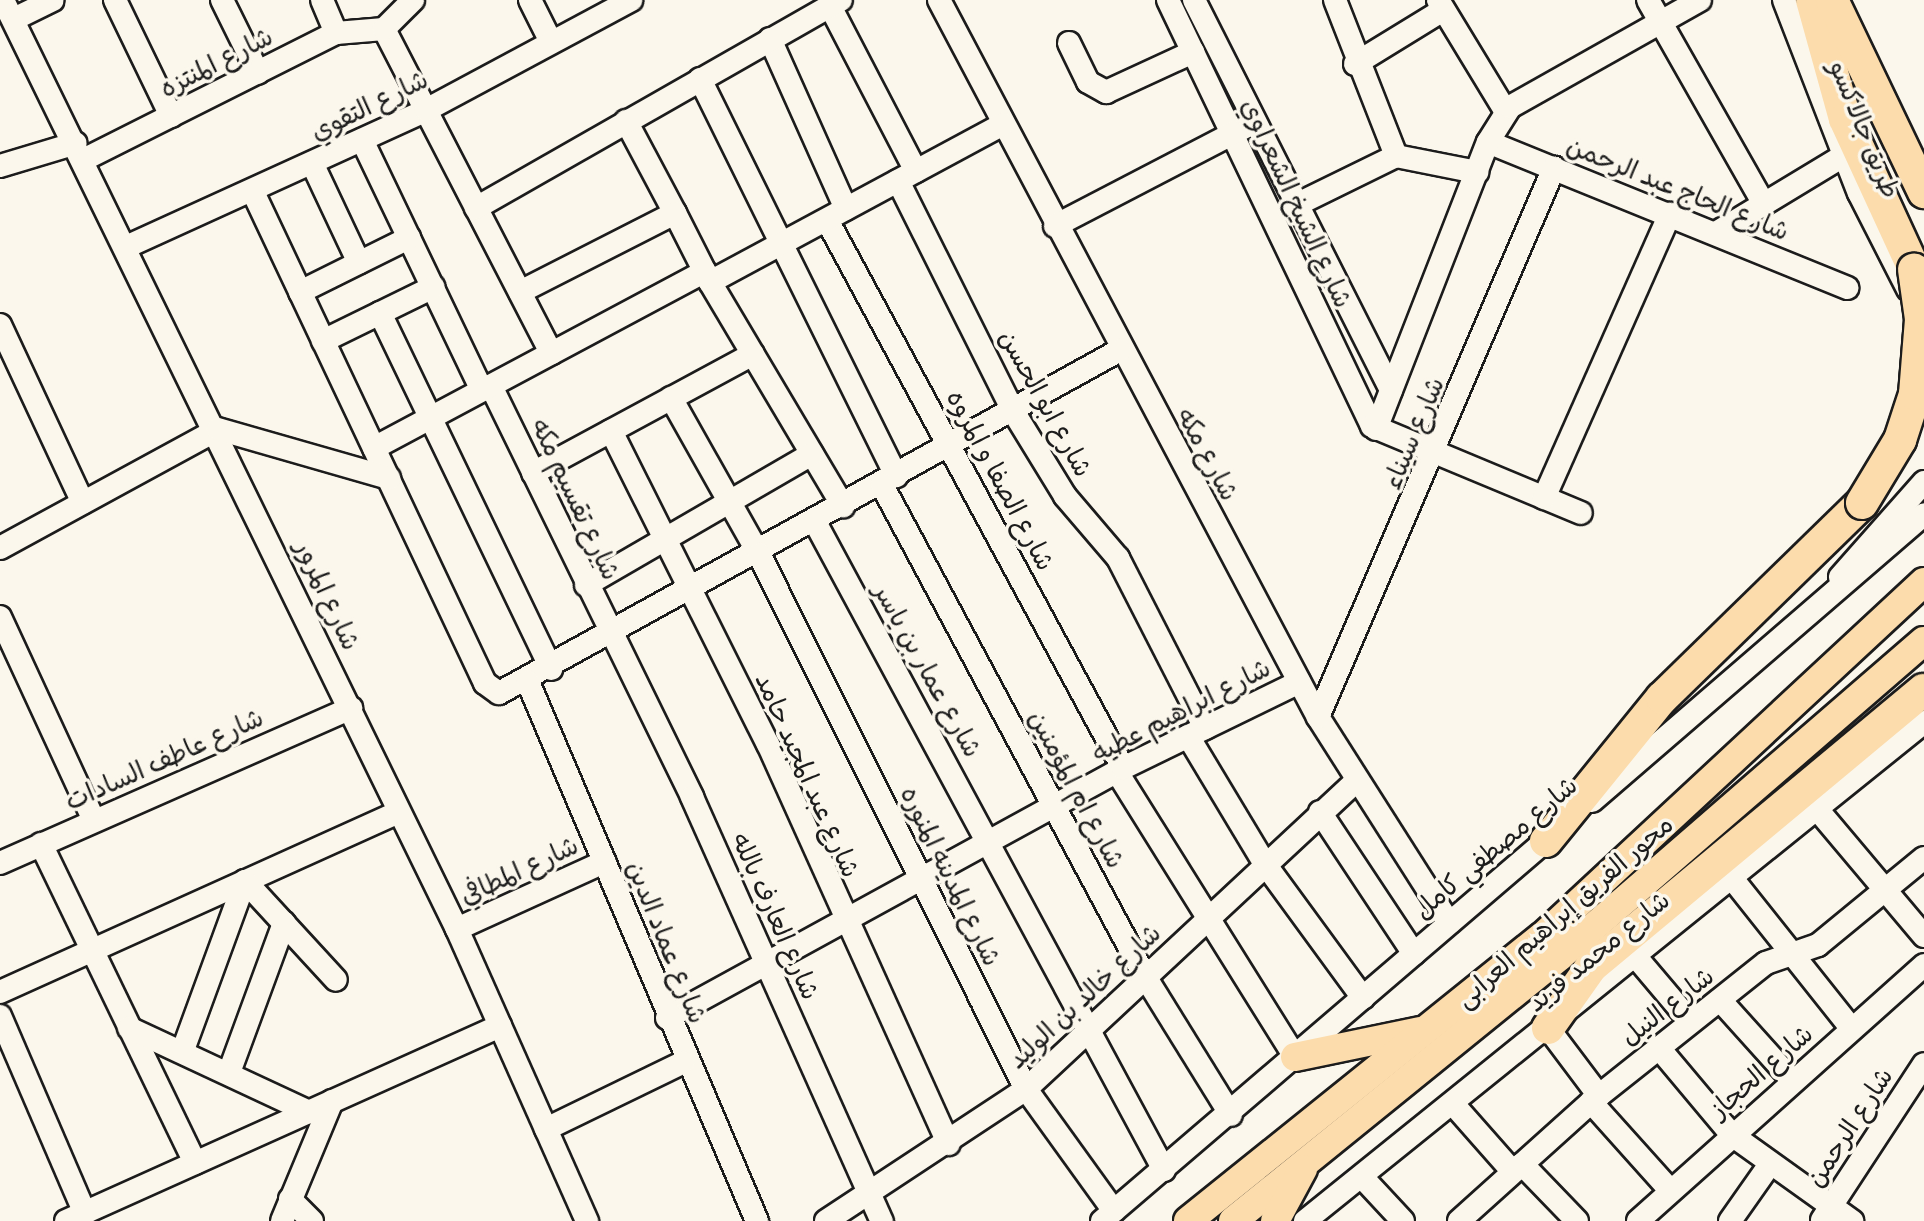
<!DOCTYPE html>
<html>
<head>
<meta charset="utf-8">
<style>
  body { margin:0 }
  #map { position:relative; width:1924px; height:1221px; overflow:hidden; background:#fbf7ec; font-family:"Patrick Hand","Playpen Sans Arabic",sans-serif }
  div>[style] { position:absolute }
  .roads { filter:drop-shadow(2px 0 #1c1c1c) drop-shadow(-2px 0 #1c1c1c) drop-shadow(0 2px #1c1c1c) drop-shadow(0 -2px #1c1c1c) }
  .minor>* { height:22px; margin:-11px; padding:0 11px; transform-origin:11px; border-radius:11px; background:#fbf7ec }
  .major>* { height:28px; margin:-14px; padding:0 14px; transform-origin:14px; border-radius:14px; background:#fcdcac }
  .highway>* { height:32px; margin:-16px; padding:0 16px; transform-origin:16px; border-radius:16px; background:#fcdcac }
  .bridges { filter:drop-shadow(2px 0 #1c1c1c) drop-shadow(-2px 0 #1c1c1c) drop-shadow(0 2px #1c1c1c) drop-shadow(0 -2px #1c1c1c) }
  .highway-bridge>* { height:32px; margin:-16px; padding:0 16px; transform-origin:16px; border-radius:16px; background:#fcdcac }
  span { translate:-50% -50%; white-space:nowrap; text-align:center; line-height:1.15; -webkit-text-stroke:7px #fbf7ec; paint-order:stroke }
  .street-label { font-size:26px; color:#1c1c1c }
</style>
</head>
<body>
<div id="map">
  <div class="roads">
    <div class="minor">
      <i style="left:3px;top:0;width:1034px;rotate:63.96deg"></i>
      <i style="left:457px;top:929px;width:320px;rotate:66deg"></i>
      <i style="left:115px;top:0;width:129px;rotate:64.2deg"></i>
      <i style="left:222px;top:0;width:81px;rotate:63.7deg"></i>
      <i style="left:322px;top:0;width:36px;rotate:67deg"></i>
      <i style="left:530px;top:0;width:47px;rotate:63.4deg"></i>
      <i style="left:939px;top:0;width:811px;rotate:62.14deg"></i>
      <i style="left:1318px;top:717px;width:244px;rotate:57.5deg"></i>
      <i style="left:1168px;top:0;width:472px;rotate:64.4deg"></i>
      <i style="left:1372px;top:426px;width:226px;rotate:22.6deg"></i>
      <i style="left:1194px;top:0;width:437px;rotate:63.2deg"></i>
      <i style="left:1335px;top:0;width:168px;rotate:68.6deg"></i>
      <i style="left:1438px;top:0;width:131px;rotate:58.7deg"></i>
      <i style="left:1648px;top:0;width:235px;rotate:60.4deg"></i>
      <i style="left:1784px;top:0;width:207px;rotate:68.8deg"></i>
      <i style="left:1859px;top:193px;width:108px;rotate:63deg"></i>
      <i style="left:830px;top:6px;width:186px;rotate:62.5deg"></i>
      <i style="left:14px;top:19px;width:43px;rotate:-26deg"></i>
      <i style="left:384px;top:29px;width:365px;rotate:62.7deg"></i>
      <i style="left:770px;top:39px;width:186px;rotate:65.9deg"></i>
      <i style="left:1069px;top:43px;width:43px;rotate:64deg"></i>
      <i style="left:1088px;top:82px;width:21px;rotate:29deg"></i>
      <i style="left:1106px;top:92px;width:96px;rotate:-24.7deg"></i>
      <i style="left:1355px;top:64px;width:103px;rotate:-31.5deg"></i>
      <i style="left:700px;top:79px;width:443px;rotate:63.7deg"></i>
      <i style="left:626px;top:121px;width:104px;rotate:62deg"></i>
      <i style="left:362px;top:140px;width:277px;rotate:64.4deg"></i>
      <i style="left:1488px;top:142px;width:388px;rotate:22.1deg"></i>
      <i style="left:83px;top:160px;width:283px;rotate:-26.7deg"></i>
      <i style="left:336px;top:33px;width:48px;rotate:-4.8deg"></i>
      <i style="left:384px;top:29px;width:41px;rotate:-45deg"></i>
      <i style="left:312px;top:163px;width:110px;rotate:64.8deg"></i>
      <i style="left:0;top:166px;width:79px;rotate:-16.8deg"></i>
      <i style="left:898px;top:181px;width:257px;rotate:63.4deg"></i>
      <i style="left:1013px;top:411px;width:100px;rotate:58.5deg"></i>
      <i style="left:1065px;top:496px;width:82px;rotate:49.5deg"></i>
      <i style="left:1118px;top:558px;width:191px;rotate:62.9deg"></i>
      <i style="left:253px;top:192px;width:543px;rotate:64.71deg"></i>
      <i style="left:485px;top:683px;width:17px;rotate:36deg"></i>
      <i style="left:499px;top:693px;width:709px;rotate:-28.91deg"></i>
      <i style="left:1296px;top:205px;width:111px;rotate:-26.1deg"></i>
      <i style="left:1396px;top:156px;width:83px;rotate:11.2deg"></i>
      <i style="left:476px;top:208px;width:420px;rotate:-29.7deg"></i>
      <i style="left:827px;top:220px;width:623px;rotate:61.62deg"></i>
      <i style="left:1055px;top:226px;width:216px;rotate:-27.5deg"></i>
      <i style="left:1716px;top:233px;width:149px;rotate:-31.2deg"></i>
      <i style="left:126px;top:247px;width:330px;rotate:-24.5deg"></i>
      <i style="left:426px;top:110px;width:233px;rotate:-28.2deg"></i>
      <i style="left:710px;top:282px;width:261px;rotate:59.3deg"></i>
      <i style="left:300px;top:292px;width:122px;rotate:-26.4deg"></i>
      <i style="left:520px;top:292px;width:174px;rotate:-27deg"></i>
      <i style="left:675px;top:213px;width:77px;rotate:63.1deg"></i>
      <i style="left:710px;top:282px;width:333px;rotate:-28.3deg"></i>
      <i style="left:380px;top:313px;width:395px;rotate:64.3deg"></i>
      <i style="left:0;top:325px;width:196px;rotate:65deg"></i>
      <i style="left:323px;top:341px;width:123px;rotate:-26.1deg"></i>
      <i style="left:491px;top:386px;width:458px;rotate:63.9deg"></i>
      <i style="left:692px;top:797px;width:465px;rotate:65.9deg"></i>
      <i style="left:671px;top:398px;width:179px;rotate:60.6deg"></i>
      <i style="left:759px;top:554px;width:598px;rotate:63.48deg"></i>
      <i style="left:1026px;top:1089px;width:150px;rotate:54.2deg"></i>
      <i style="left:1376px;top:429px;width:308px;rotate:-68.7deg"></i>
      <i style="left:1488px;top:142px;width:41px;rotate:-57.8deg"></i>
      <i style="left:1510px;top:107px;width:218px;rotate:-29.4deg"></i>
      <i style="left:611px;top:431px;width:350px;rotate:63.4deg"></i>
      <i style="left:768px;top:744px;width:439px;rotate:65.7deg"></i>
      <i style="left:374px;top:448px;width:375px;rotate:-28.1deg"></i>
      <i style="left:533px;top:473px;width:250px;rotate:-28.4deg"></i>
      <i style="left:882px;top:485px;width:559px;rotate:61.83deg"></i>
      <i style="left:1146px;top:978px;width:161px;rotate:58.2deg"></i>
      <i style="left:1544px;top:498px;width:311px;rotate:-66.1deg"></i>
      <i style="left:815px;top:522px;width:736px;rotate:61.69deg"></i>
      <i style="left:0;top:548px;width:248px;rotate:-28.6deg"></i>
      <i style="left:218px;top:429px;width:178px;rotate:16deg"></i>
      <i style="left:1840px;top:577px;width:127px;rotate:-48.5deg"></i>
      <i style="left:586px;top:585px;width:261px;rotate:-30.1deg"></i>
      <i style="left:0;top:617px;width:221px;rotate:65.2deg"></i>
      <i style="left:528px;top:682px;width:586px;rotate:66.98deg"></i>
      <i style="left:1318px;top:717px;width:598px;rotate:-66.74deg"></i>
      <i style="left:1188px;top:736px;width:149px;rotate:59deg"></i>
      <i style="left:1265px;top:864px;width:166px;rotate:53.8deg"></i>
      <i style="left:1117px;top:772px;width:336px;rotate:58deg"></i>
      <i style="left:1592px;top:801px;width:439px;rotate:-40.8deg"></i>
      <i style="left:1817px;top:809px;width:166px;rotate:49.9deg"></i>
      <i style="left:1320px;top:812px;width:170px;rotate:56.5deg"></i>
      <i style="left:41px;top:844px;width:354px;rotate:64.2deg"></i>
      <i style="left:0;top:863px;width:384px;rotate:-23.8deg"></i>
      <i style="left:1731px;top:877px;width:194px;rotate:51.5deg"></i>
      <i style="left:457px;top:929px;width:162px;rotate:-24.5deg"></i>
      <i style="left:1636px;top:957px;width:85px;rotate:49.8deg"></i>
      <i style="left:0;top:992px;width:437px;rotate:-24.3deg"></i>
      <i style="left:1720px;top:1000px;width:109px;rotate:48deg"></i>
      <i style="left:0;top:1016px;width:215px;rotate:66.7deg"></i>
      <i style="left:667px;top:1018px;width:520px;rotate:-28.73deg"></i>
      <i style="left:1123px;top:768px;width:196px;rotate:-26deg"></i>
      <i style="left:129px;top:1028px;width:199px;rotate:25deg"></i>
      <i style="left:1548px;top:1028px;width:85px;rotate:53.1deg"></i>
      <i style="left:1659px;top:1048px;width:114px;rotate:50deg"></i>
      <i style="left:1732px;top:1135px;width:148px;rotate:35.6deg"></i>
      <i style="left:183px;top:1050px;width:180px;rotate:-69.9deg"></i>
      <i style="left:245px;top:881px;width:134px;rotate:47.4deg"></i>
      <i style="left:230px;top:1070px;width:157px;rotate:-69.8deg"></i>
      <i style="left:1591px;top:1102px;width:118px;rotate:48.1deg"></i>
      <i style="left:1454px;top:1105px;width:89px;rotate:48.6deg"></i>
      <i style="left:546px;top:1129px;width:153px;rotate:-25.9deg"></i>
      <i style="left:1522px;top:1164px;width:79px;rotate:46deg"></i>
      <i style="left:1362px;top:1177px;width:60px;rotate:47deg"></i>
      <i style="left:290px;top:1199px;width:31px;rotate:45deg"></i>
      <i style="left:1822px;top:1220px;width:186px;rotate:-56.8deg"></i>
      <i style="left:66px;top:1221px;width:476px;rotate:-24.2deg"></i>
      <i style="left:282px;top:1221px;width:130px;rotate:-67.4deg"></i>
      <i style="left:826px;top:1221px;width:240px;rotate:-33.4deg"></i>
      <i style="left:1026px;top:1089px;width:453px;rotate:-43deg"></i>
      <i style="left:1102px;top:1221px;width:599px;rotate:-40.6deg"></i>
      <i style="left:1305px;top:1221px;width:795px;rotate:-38.87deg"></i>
      <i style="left:1459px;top:1221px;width:178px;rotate:-42deg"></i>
      <i style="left:1591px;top:1102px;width:223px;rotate:-38.5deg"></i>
      <i style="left:1766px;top:963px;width:55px;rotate:-19.1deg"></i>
      <i style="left:1818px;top:945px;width:137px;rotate:-39.4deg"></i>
      <i style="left:1638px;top:1221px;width:384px;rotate:-41.8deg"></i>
      <i style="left:1730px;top:1221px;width:66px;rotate:-54.9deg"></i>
    </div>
    <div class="major">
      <i style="left:1295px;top:1057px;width:128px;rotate:-11.7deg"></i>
      <i style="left:1188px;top:1221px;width:455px;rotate:-38.8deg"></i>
      <i style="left:1543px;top:936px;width:520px;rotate:-42.9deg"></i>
      <i style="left:1233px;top:1221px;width:421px;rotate:-39deg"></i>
      <i style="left:1560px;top:956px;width:481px;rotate:-40.9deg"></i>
      <i style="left:1275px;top:1221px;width:59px;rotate:-61.7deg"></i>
    </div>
    <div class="highway">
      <i style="left:1812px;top:0;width:123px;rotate:74.5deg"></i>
      <i style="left:1845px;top:119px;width:165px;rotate:65.3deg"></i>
      <i style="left:1832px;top:0;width:213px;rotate:64.4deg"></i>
      <i style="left:1546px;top:841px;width:184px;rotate:-51deg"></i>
      <i style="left:1662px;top:698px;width:279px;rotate:-44.3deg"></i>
      <i style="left:1548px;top:1028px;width:75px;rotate:-54.8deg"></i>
      <i style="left:1591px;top:967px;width:433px;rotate:-39.8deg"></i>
    </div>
  </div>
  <div class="bridges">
    <div class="highway-bridge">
      <i style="left:1862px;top:503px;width:74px;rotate:-58.9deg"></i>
      <i style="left:1900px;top:440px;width:48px;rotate:-71.9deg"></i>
      <i style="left:1915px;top:394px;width:75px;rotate:-85.4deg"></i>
      <i style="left:1921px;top:319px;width:50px;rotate:-98deg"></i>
    </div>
  </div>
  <div class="street-label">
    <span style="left:216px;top:62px;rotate:-27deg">شارع المنتزه</span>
    <span style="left:369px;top:105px;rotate:-26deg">شارع التقوي</span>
    <span style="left:1865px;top:129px;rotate:68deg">طريق جالاكسو</span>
    <span style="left:1678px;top:188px;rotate:22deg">شارع الحاج عبد الرحمن</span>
    <span style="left:1297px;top:203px;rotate:65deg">شارع الشيخ الشعراوي</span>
    <span style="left:1046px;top:403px;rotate:61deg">شارع ابو الحسن</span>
    <span style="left:1413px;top:433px;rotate:-67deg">شارع سيناء</span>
    <span style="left:1208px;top:454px;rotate:62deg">شارع مكه</span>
    <span style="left:1001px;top:480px;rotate:62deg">شارع الصفا و المروه</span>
    <span style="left:576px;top:499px;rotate:65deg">شارع تقسيم مكه</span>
    <span style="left:328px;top:595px;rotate:65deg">شارع المرور</span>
    <span style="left:928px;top:670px;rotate:61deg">شارع عمار بن ياسر</span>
    <span style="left:1181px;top:710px;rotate:-27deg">شارع ابراهيم عطيه</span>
    <span style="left:164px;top:759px;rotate:-24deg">شارع عاطف السادات</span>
    <span style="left:808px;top:775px;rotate:66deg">شارع عبد المجيد حامد</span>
    <span style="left:1077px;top:789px;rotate:62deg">شارع ام المؤمنين</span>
    <span style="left:1495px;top:847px;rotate:-40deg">شارع مصطفي كامل</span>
    <span style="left:519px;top:870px;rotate:-25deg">شارع المطافي</span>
    <span style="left:951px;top:876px;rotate:64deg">شارع المدينه المنوره</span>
    <span style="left:1564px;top:911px;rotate:-41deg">محور الفريق إبراهيم العرابى</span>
    <span style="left:776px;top:916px;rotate:66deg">شارع العارف بالله</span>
    <span style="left:667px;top:942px;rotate:68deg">شارع عماد الدين</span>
    <span style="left:1598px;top:951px;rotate:-39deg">شارع محمد فريد</span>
    <span style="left:1084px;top:996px;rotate:-43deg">شارع خالد بن الوليد</span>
    <span style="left:1667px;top:1006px;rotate:-38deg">شارع النيل</span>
    <span style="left:1761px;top:1071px;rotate:-41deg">شارع الحجاز</span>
    <span style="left:1849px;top:1127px;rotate:-57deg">شارع الرحمن</span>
  </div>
</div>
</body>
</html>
